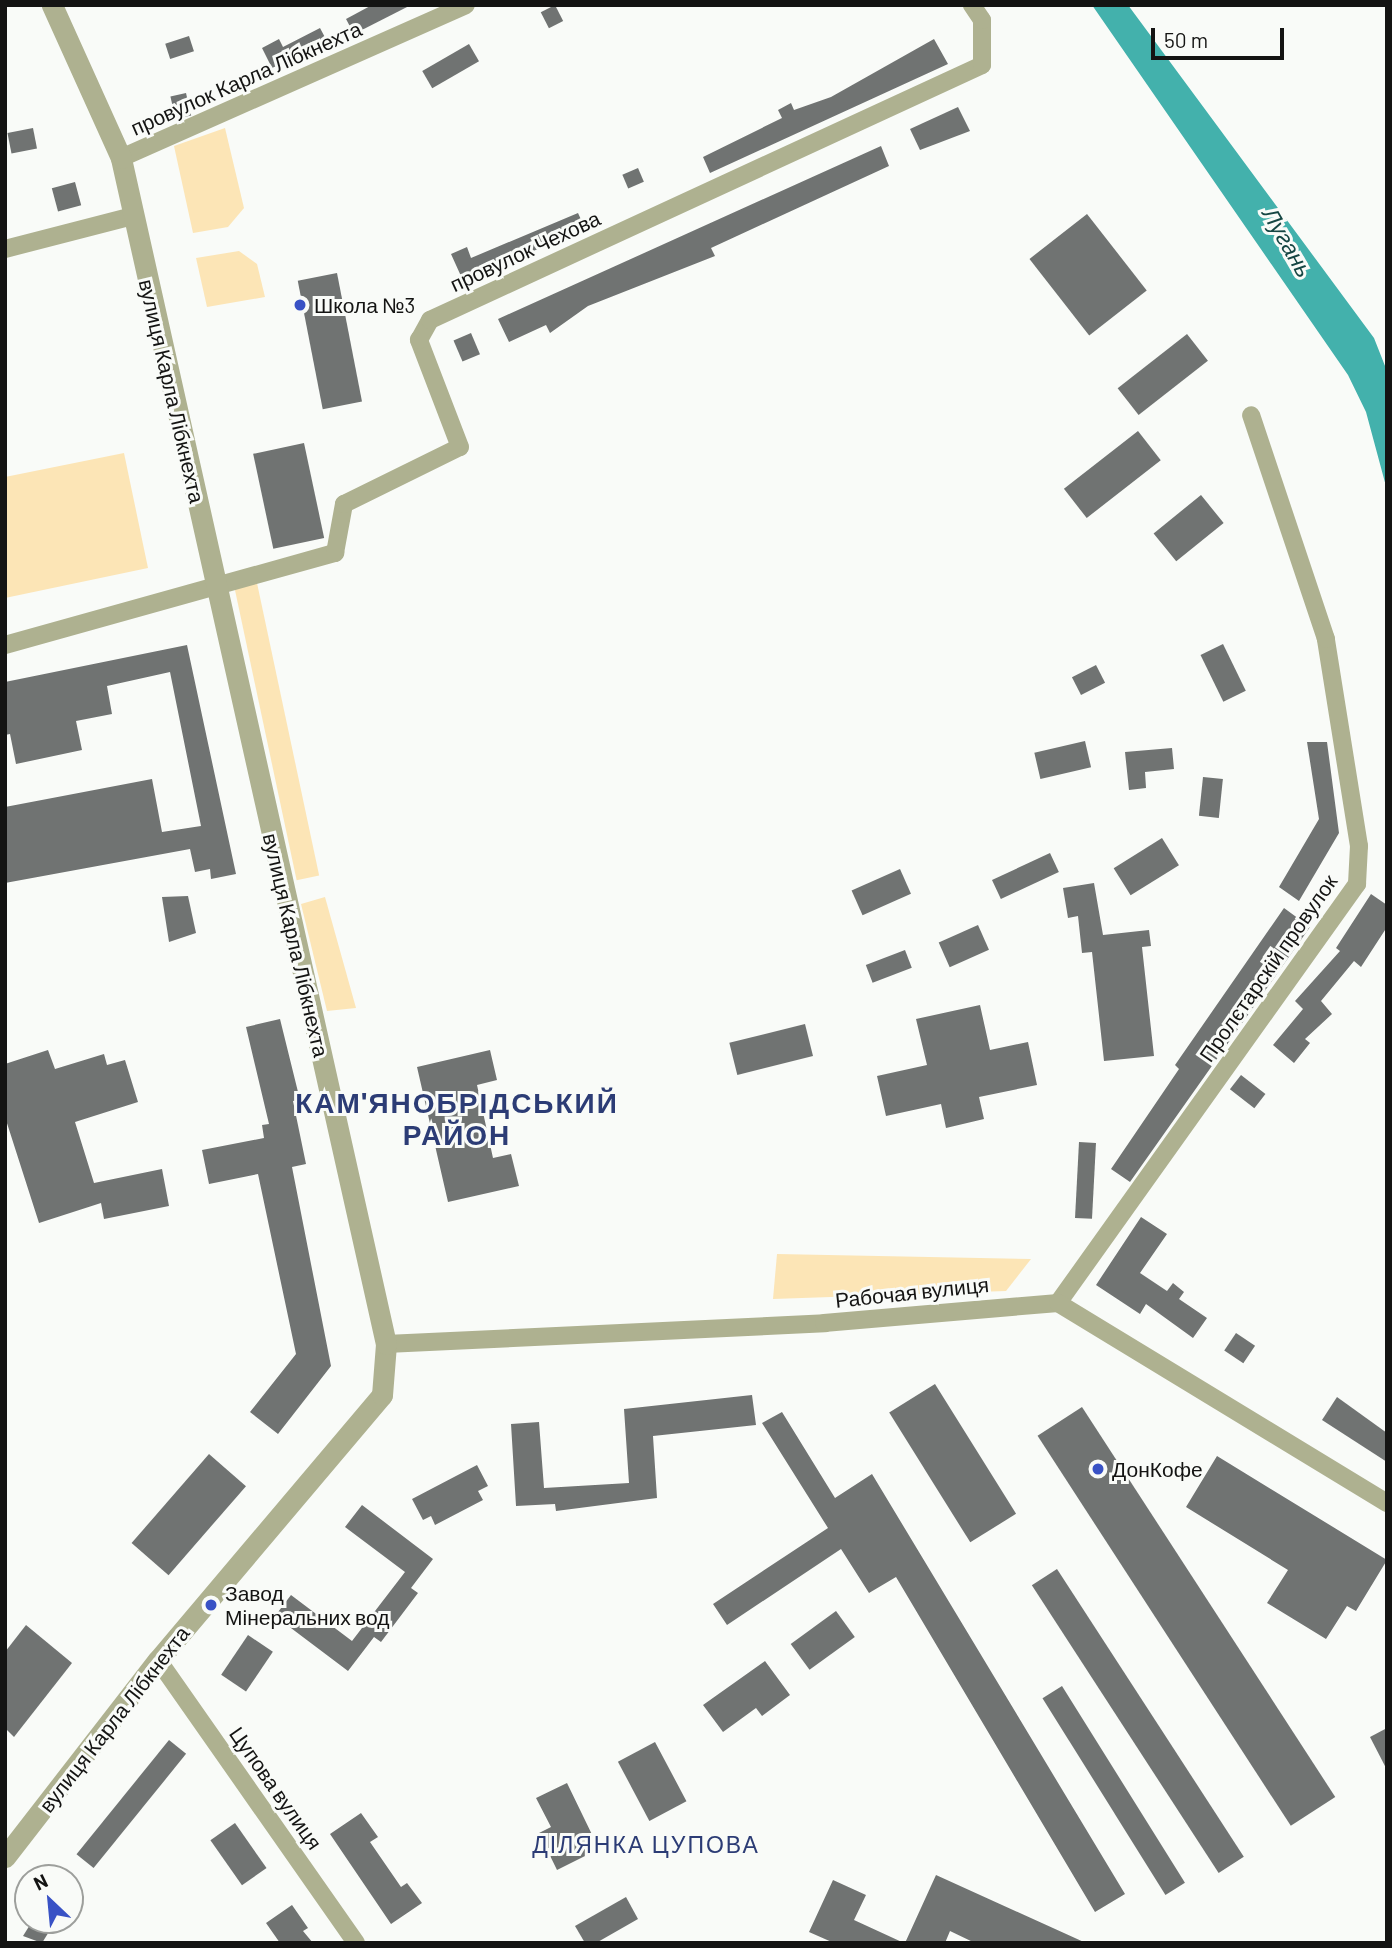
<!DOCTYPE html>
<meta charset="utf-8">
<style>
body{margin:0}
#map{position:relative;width:1392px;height:1948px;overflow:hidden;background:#f9fbf8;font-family:Barlow,sans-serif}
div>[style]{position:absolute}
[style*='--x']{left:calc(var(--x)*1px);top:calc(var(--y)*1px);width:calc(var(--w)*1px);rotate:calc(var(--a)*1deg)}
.green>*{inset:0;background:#fce5b6;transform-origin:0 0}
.water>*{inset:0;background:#43b1ac}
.building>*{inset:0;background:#707372;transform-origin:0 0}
.minor>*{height:18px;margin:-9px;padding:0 9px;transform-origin:9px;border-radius:9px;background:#aeb190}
.tertiary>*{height:21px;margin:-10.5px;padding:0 10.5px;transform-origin:10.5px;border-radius:10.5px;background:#aeb190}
.dots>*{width:19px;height:19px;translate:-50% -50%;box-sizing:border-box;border:4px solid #f9fbf8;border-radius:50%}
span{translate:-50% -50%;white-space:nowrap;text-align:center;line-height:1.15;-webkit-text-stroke:6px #f9fbf8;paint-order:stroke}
.street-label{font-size:21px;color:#141413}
.poi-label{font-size:21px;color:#141413}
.left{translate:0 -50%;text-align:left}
.water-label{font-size:23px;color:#154643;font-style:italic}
.neighbourhood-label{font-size:23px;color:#2c3c75;letter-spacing:2px}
.district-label{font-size:28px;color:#2c3c75;font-weight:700;letter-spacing:2px}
.frame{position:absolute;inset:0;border:7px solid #141413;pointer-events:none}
.north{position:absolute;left:14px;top:1864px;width:70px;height:70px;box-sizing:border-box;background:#f9fbf8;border:2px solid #9d9f9c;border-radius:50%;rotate:334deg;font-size:19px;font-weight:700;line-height:28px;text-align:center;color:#141413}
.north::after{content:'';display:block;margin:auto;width:24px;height:32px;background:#3952c5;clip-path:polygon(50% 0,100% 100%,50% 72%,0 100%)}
.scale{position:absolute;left:1151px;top:28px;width:133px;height:32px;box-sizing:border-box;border:4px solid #141413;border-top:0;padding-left:9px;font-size:21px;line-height:24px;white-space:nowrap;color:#141413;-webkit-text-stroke:5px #f9fbf8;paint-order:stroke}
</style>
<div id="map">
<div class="green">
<div style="clip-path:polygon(225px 128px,244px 208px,228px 227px,193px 233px,174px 146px)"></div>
<div style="clip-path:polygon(239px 251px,257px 264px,265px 297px,207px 307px,196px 258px)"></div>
<div style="clip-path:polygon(124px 453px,148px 568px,5px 598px,5px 477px)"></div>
<div style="left:257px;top:583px;width:299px;height:23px;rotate:78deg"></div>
<div style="clip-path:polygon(325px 897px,356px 1008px,327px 1011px,301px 904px)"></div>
<div style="clip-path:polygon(777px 1254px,1031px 1259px,1006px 1291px,773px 1299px)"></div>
</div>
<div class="water">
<div style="clip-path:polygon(1092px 5px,1128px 5px,1374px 338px,1387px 371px,1387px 490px,1366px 412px,1348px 375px)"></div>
</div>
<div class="building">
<div style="clip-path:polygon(372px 5px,411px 5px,354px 34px,346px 19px)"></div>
<div style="left:555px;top:5px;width:18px;height:16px;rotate:63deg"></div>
<div style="clip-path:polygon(320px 28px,328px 43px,272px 68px,262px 48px,279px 39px,283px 47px)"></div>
<div style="left:189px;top:36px;width:16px;height:25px;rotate:72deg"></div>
<div style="clip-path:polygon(934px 39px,948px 64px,710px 173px,703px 157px,782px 118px,778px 110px,791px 103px,794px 110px,831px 97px)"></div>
<div style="left:469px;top:44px;width:20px;height:54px;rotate:60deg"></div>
<div style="left:186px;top:93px;width:23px;height:16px;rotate:77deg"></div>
<div style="clip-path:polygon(958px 107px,970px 131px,920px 150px,910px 129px)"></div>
<div style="left:33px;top:128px;width:21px;height:26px;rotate:79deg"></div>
<div style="clip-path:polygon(881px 146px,889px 166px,711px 248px,715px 256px,588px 306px,550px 333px,546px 325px,509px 342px,498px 319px)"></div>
<div style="left:638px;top:168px;width:15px;height:17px;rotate:67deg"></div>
<div style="left:75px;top:182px;width:24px;height:24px;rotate:75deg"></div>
<div style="clip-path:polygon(578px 213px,584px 226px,465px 285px,451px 254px,467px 247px,471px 258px)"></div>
<div style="left:1087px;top:214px;width:97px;height:73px;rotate:52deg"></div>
<div style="left:337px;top:273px;width:131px;height:40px;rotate:79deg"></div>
<div style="left:471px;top:333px;width:23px;height:19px;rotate:67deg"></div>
<div style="left:1187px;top:334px;width:34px;height:88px;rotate:52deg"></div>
<div style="left:1138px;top:431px;width:37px;height:94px;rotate:52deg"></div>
<div style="left:304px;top:443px;width:97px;height:52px;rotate:78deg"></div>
<div style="left:1201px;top:495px;width:36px;height:61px;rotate:51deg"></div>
<div style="left:1223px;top:644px;width:52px;height:25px;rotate:64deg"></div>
<div style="clip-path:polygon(187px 645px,236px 874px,211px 879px,210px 869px,195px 872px,190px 849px,5px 883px,5px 807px,152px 779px,162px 832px,201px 826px,170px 672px,107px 686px,112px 714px,76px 721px,82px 750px,16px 764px,10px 734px,5px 735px,5px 682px)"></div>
<div style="left:1096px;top:665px;width:20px;height:27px;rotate:63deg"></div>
<div style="left:1085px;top:741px;width:27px;height:52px;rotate:77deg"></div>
<div style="clip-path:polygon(1307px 742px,1327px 742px,1339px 833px,1299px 901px,1279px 887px,1319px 819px)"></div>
<div style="clip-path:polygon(1172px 748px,1174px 769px,1145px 772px,1146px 788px,1129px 790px,1125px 752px)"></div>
<div style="left:1203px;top:777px;width:20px;height:39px;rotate:6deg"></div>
<div style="left:1162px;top:838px;width:32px;height:57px;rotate:58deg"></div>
<div style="left:1050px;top:853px;width:21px;height:64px;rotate:65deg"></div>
<div style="left:900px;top:869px;width:27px;height:53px;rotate:66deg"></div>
<div style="clip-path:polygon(1094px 883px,1103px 935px,1149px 930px,1151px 946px,1142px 947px,1154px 1056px,1104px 1061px,1092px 952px,1082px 953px,1078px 916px,1068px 918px,1063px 888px)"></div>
<div style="clip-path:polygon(1371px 894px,1387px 905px,1387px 927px,1361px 967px,1354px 961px,1321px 1001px,1332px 1014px,1305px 1039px,1310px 1043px,1294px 1063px,1273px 1045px,1303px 1009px,1295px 1001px,1340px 951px,1336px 948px)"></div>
<div style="clip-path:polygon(188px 896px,196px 933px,169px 942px,162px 897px)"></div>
<div style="clip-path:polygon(1284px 908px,1310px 927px,1130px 1182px,1111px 1169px,1179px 1069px,1175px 1065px)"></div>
<div style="left:978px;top:925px;width:27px;height:43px;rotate:66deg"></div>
<div style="left:905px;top:950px;width:19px;height:42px;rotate:69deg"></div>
<div style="clip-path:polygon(980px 1005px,990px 1050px,1028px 1042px,1037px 1085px,979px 1097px,984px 1119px,946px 1128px,941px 1104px,886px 1116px,877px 1076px,927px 1065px,916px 1019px)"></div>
<div style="clip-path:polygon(280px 1019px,300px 1100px,293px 1101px,306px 1164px,292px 1167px,331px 1366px,278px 1434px,250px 1412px,296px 1354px,258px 1174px,209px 1184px,202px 1150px,264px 1138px,262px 1125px,269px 1124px,246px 1027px)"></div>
<div style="left:805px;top:1024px;width:33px;height:78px;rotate:76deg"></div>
<div style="clip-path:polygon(48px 1050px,55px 1069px,104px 1054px,107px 1065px,125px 1060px,138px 1102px,75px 1122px,94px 1183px,162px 1169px,169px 1206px,104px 1219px,101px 1203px,39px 1223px,5px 1117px,5px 1064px)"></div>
<div style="clip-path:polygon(490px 1050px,497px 1080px,477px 1085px,493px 1158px,511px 1154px,519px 1186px,448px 1202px,417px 1067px)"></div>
<div style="left:1241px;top:1075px;width:31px;height:18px;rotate:38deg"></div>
<div style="left:1079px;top:1142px;width:17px;height:76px;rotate:3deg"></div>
<div style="clip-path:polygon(1141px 1217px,1167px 1234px,1140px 1273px,1167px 1291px,1173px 1283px,1184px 1292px,1179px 1299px,1207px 1318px,1193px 1338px,1146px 1304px,1140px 1314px,1096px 1285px)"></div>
<div style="left:1236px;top:1333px;width:23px;height:21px;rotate:34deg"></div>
<div style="left:935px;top:1384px;width:153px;height:54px;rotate:58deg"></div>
<div style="clip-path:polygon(752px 1395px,756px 1425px,653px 1436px,657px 1498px,556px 1511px,555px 1504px,516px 1506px,511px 1424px,539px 1422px,544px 1488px,629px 1483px,624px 1409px)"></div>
<div style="clip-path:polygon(1337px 1397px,1387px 1433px,1387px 1462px,1322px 1420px)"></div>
<div style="left:1082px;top:1407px;width:465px;height:53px;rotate:57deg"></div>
<div style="clip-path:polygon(782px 1412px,835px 1498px,872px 1474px,1125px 1894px,1095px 1912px,896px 1577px,869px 1593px,841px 1549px,727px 1625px,713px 1604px,828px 1528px,762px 1423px)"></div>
<div style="left:209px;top:1454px;width:49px;height:118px;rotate:41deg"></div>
<div style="clip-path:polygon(1217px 1456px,1387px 1560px,1356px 1611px,1347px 1606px,1326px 1639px,1267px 1603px,1288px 1570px,1186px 1507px)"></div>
<div style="clip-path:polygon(477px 1465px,488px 1486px,478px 1491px,483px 1500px,435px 1525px,431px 1516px,423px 1520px,412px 1499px)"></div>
<div style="clip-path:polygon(362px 1505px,433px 1559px,411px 1588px,418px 1593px,381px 1642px,374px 1637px,348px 1671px,275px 1616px,291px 1595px,352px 1641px,405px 1572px,345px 1527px)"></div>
<div style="left:1057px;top:1569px;width:343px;height:30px;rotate:57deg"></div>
<div style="left:836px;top:1611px;width:32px;height:56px;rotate:54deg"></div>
<div style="clip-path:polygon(26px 1625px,72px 1663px,14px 1737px,5px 1728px,5px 1652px)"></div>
<div style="left:248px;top:1635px;width:30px;height:48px;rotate:34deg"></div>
<div style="clip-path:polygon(765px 1661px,790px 1695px,762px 1716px,756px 1708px,723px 1732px,703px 1705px)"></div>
<div style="left:1062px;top:1686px;width:232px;height:23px;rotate:58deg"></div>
<div style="clip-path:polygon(1387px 1728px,1387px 1770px,1370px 1737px)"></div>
<div style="left:169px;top:1740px;width:22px;height:147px;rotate:39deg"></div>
<div style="left:655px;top:1742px;width:67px;height:42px;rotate:62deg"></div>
<div style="clip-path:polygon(567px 1783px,599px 1849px,557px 1870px,539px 1833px,551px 1827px,536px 1798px)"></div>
<div style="clip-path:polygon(361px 1813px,378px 1837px,370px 1842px,401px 1887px,407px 1883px,422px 1903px,391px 1924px,330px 1834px)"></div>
<div style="left:235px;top:1823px;width:55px;height:30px;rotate:55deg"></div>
<div style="clip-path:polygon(936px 1875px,1086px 1943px,975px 1943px,950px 1931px,945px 1943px,905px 1943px)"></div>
<div style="clip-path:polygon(833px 1880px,866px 1895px,854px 1920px,904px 1943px,834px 1943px,809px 1932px)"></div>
<div style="clip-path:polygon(626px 1897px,638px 1919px,596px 1943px,585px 1943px,575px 1926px)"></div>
<div style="clip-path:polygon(292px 1905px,308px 1928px,303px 1931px,313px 1943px,280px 1943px,266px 1923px)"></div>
<div style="clip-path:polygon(33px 1920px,50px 1930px,42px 1943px,23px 1936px)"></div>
</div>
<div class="minor">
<div style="--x:121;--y:158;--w:377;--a:-23.9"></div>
<div style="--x:5;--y:249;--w:132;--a:-14.5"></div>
<div style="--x:5;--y:645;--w:343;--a:-15.6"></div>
<div style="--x:335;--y:553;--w:50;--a:-79.6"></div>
<div style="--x:344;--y:504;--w:129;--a:-26.2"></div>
<div style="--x:460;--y:447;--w:115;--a:-111"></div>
<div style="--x:419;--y:340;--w:23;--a:-61"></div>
<div style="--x:430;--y:320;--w:608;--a:-24.79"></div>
<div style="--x:982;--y:65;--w:45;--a:-90"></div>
<div style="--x:982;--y:20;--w:18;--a:-124"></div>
<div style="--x:1058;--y:1303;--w:515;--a:-54.49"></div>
<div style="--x:1357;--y:884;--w:38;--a:-87"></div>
<div style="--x:1359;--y:846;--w:210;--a:-99.1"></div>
<div style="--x:1326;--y:639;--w:236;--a:-108.5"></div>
<div style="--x:386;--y:1344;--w:439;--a:-2.7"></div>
<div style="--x:824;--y:1323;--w:235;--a:-4.9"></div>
<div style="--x:1058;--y:1303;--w:385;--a:31.3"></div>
<div style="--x:158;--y:1660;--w:345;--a:55"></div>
</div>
<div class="tertiary">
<div style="--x:5;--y:1857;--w:249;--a:-52.2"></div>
<div style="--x:158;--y:1660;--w:347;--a:-49.8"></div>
<div style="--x:382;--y:1395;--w:51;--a:-85.5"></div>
<div style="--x:386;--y:1344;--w:1215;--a:-102.6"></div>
<div style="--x:121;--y:158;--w:168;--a:-114.3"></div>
</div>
<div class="dots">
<div style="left:300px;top:305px;background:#3952c5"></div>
<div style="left:1098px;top:1469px;background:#3952c5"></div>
<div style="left:211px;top:1605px;background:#3952c5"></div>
</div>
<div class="street-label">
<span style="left:246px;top:78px;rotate:-24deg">провулок Карла Лібкнехта</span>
<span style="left:525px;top:251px;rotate:-25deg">провулок Чехова</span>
<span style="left:172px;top:391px;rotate:77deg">вулиця Карла Лібкнехта</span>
<span style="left:296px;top:945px;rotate:77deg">вулиця Карла Лібкнехта</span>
<span style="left:1268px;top:968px;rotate:-55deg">Пролєтарскій провулок</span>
<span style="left:912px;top:1292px;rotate:-6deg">Рабочая вулиця</span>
<span style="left:114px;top:1719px;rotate:-52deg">вулиця Карла Лібкнехта</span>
<span style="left:276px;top:1788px;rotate:55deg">Цупова вулиця</span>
</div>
<div class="poi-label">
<span class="left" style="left:314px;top:305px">Школа №3</span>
<span class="left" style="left:1112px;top:1469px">ДонКофе</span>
<span class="left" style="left:225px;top:1605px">Завод<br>Мінеральних вод</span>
</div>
<div class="water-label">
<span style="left:1288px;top:242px;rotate:60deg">Лугань</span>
</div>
<div class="neighbourhood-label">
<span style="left:646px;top:1844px">ДІЛЯНКА ЦУПОВА</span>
</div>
<div class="district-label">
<span style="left:457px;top:1118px">КАМ'ЯНОБРІДСЬКИЙ<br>РАЙОН</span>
</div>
<div class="frame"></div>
<div class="north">N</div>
<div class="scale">50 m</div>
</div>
